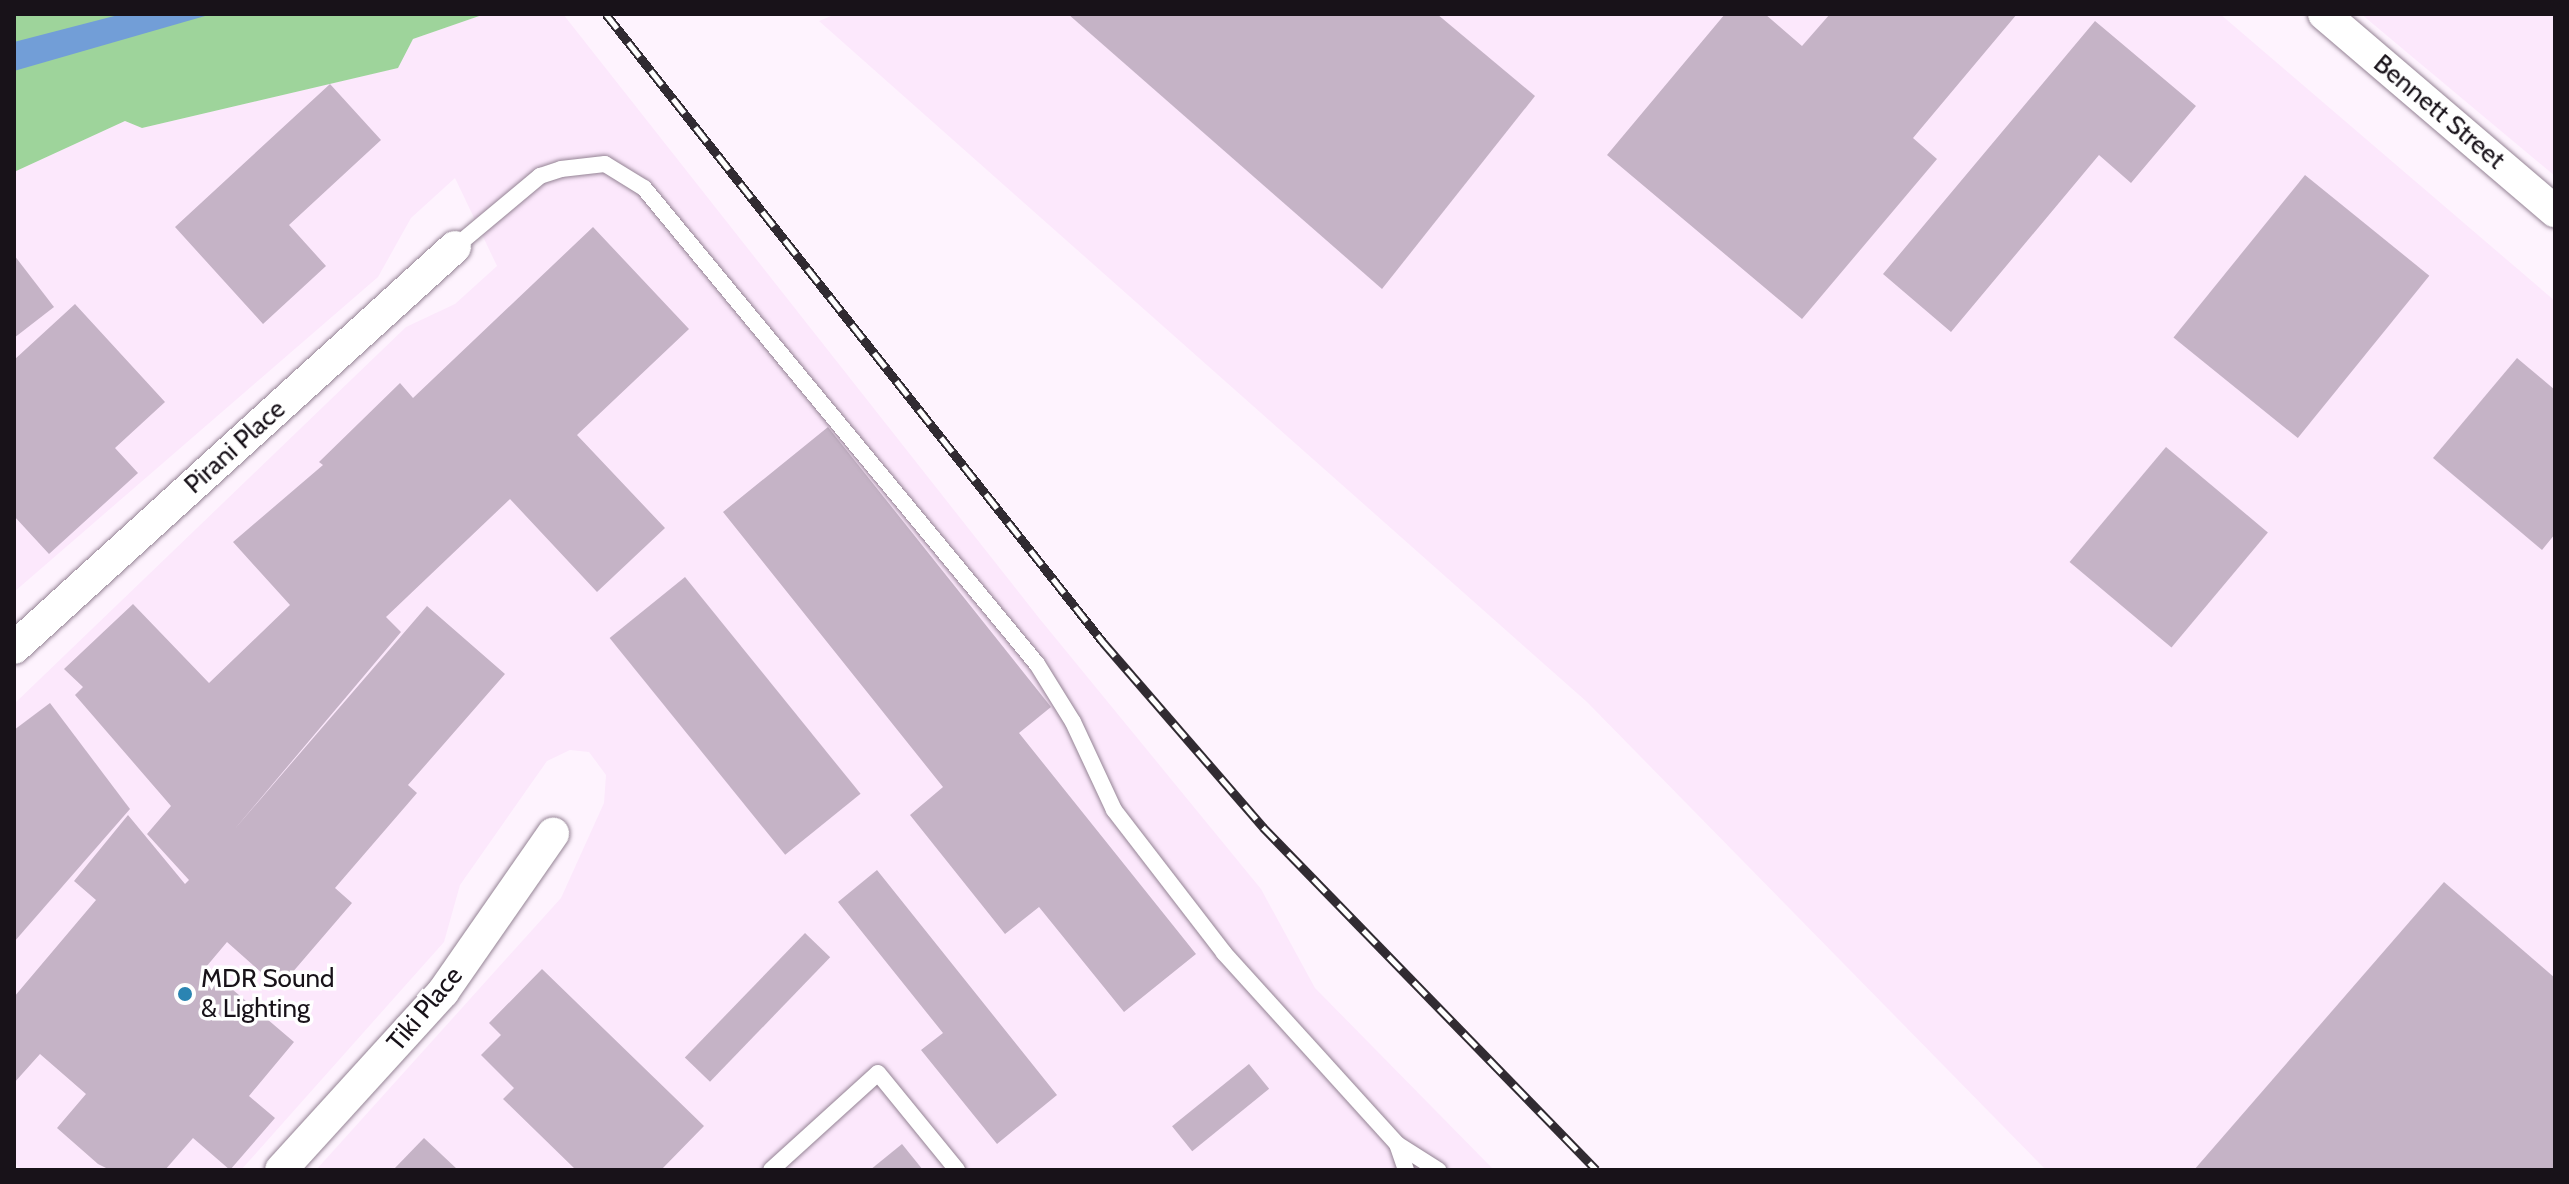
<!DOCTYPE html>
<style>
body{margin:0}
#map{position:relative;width:2569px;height:1184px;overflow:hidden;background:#fef3fe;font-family:Cabin,sans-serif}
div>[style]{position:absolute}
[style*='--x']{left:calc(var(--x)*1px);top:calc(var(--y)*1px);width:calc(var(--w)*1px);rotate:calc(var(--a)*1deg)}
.built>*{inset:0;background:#fce8fc}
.green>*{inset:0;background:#9ed49b}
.water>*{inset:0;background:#729ed7}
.building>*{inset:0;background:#c5b3c6;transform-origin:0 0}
.roads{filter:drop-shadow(0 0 2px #948394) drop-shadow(0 0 2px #948394)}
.service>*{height:16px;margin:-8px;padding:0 8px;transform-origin:8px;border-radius:8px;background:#fff}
.minor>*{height:32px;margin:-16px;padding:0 16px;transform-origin:16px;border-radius:16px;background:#fff}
.rail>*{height:9px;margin-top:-4.5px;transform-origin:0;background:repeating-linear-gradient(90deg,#fff 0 18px,#312b32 0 36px);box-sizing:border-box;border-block:2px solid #312b32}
.dots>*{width:22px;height:22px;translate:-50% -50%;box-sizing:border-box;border:4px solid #fff;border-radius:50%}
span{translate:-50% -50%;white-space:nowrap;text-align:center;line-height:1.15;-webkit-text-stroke:7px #fff;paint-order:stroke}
.street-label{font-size:26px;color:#181219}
.poi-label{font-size:26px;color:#181219}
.left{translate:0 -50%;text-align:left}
.frame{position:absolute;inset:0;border:16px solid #181219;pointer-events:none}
</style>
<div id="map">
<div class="built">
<div style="clip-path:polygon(485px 14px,563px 14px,1039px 618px,1261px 889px,1315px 988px,1494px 1170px,316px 1170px,561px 898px,604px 803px,606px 775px,589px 752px,570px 750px,547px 761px,460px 885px,444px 942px,241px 1170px,21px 1170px,14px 1161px,14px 704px,406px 327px,455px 304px,497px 266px,455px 178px,411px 218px,378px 277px,14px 592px,14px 172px,125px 121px,142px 128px,397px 68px,413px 39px)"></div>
<div style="clip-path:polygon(836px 14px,2220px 14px,2555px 301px,2555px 1170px,2046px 1170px,1587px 702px,819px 21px)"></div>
<div style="clip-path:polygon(2361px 14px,2555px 14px,2555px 176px)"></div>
</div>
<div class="green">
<div style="clip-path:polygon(14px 14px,485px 14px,413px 39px,398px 68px,142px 128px,125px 121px,14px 172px)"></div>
</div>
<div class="water">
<div style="clip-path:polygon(122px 14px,212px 14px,14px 71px,14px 42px)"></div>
</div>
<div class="building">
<div style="clip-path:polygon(1068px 14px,1437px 14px,1535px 96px,1382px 289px)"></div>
<div style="clip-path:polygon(1725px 14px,1765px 14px,1802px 46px,1830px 14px,2017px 14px,1913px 138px,1937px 159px,1802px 319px,1607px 155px)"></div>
<div style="clip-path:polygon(2095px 21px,2196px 106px,2131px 183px,2099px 155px,1951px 332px,1883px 274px)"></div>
<div style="clip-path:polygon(330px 84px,381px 140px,289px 225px,326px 266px,263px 324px,175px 227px)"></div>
<div style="left:2305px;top:175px;width:160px;height:209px;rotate:39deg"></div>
<div style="clip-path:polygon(593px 227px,689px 329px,577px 435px,665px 528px,597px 592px,510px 499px,386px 617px,401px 632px,233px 831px,427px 606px,505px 674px,408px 785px,417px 793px,335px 888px,352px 903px,279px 988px,227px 942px,206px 967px,294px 1042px,249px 1096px,275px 1118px,230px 1170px,193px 1138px,165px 1170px,110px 1170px,98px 1164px,57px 1128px,86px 1094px,40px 1054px,14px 1083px,14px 997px,96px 900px,74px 881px,128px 815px,185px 884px,189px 880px,147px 834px,171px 806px,75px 695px,83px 687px,64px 669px,133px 604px,209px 683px,290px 605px,233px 542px,323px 465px,319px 462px,400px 383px,413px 398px)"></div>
<div style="clip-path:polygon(14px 255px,54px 307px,14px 338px)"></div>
<div style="clip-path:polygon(75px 304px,165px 402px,115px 448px,138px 473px,49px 554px,14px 516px,14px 360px)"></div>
<div style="clip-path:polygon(2517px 358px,2555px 390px,2555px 534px,2542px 550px,2433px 458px)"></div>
<div style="clip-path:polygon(828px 427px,1051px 707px,1019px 733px,1196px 954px,1124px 1012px,1039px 907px,1005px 934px,910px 815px,943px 787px,723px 512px)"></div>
<div style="left:2166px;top:447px;width:133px;height:150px;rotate:40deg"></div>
<div style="left:685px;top:577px;width:279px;height:97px;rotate:51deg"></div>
<div style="clip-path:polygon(50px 703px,130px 809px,14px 942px,14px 730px)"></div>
<div style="clip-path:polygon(877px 870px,1057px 1095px,997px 1144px,921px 1050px,943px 1033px,838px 902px)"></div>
<div style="clip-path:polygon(2444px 882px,2555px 978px,2555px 1170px,2194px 1170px)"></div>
<div style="left:805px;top:933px;width:35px;height:173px;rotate:44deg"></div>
<div style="clip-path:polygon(542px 969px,704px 1126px,661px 1170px,576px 1170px,503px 1099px,514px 1088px,481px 1055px,501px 1035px,489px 1023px)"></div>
<div style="left:1249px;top:1064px;width:32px;height:99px;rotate:51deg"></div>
<div style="clip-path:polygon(424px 1138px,458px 1170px,393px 1170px)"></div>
<div style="clip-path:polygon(902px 1144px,923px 1170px,870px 1170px)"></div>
</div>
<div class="roads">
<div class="service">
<div style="--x:455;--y:247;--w:111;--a:-39.9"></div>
<div style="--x:540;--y:176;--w:22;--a:-18"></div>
<div style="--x:561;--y:169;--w:44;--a:-6.5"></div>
<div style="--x:605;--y:164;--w:46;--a:31.6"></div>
<div style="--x:644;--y:188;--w:617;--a:50.46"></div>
<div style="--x:1037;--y:664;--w:68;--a:58.2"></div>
<div style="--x:1073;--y:722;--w:97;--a:65"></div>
<div style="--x:1114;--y:810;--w:180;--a:52.4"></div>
<div style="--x:1224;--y:953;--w:258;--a:47.8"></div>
<div style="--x:1397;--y:1144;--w:49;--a:32.4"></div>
<div style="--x:1397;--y:1144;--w:28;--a:71"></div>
<div style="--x:771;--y:1170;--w:144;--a:-42.2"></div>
<div style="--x:878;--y:1073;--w:125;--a:50.8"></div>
</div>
<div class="minor">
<div style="--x:2324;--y:14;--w:304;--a:40.5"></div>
<div style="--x:14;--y:648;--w:596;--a:-42.28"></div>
<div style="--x:281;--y:1170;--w:241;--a:-47.7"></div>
<div style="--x:443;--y:992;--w:193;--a:-55.2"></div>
</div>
</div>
<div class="rail">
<div style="--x:606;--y:14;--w:801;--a:51.64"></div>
<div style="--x:1103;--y:642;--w:245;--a:49.1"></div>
<div style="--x:1263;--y:827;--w:478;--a:45.8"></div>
</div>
<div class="dots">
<div style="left:185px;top:994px;background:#2b84b2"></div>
</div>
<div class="street-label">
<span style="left:2439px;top:112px;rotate:40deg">Bennett Street</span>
<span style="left:235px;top:447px;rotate:-42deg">Pirani Place</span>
<span style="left:425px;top:1009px;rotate:-50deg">Tiki Place</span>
</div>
<div class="poi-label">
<span class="left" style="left:201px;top:994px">MDR Sound<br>&amp; Lighting</span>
</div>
<div class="frame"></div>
</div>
